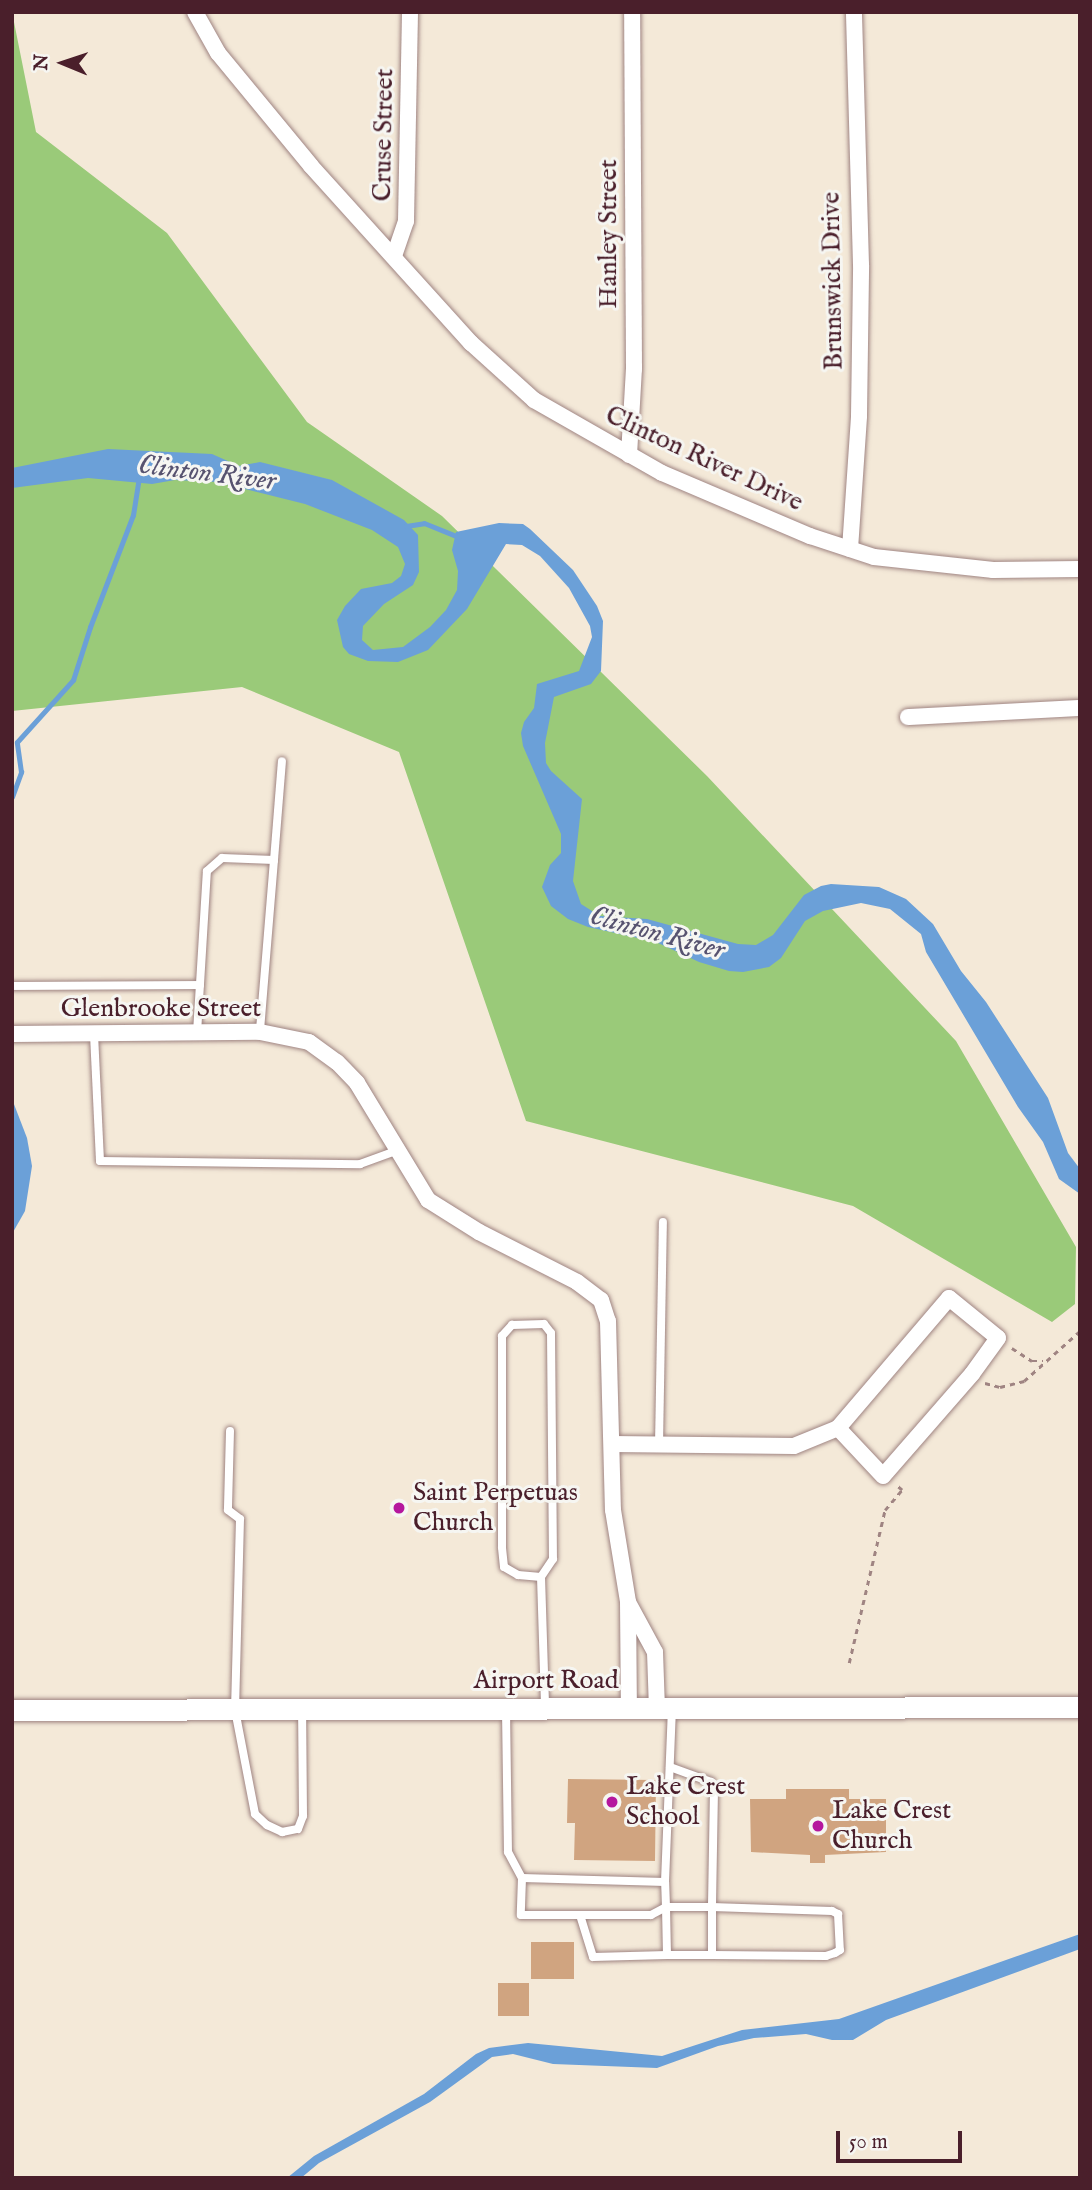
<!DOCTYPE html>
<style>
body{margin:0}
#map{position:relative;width:1092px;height:2190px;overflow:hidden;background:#f4e9d8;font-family:"IM FELL English",serif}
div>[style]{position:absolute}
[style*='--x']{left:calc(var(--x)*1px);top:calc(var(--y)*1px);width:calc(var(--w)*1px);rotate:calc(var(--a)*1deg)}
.green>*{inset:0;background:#9aca79}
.water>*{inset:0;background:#6ba0d8}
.stream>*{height:5px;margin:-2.5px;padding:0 2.5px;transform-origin:2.5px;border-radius:2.5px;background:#6ba0d8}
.building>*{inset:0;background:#d0a480;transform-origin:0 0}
.path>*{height:2.5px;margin-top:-1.25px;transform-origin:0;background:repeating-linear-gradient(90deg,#9f8482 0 5px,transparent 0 10px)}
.roads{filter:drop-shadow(0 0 2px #9f8482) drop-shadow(0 0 2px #9f8482)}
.service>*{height:8px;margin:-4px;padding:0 4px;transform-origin:4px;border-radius:4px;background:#fff}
.minor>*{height:16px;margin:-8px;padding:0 8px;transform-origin:8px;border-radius:8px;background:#fff}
.tertiary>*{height:21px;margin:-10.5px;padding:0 10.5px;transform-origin:10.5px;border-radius:10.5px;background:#fff}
.dots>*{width:19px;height:19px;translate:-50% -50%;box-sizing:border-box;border:4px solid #f6f6f2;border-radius:50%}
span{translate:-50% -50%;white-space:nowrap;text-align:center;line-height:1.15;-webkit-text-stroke:6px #f6f6f2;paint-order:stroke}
.street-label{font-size:26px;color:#4a1f2b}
.poi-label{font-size:26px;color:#4a1f2b}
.left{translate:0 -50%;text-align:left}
.water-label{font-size:28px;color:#575370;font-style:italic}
.frame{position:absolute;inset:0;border:14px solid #4a1f2b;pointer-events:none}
.north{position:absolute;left:28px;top:28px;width:70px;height:70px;-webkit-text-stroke:5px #f6f6f2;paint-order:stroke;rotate:272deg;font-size:19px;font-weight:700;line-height:28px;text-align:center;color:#4a1f2b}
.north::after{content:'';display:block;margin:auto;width:24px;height:32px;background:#4a1f2b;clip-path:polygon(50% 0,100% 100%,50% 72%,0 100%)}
.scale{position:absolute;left:836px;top:2131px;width:126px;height:32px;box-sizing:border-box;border:4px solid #4a1f2b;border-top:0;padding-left:9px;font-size:21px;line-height:24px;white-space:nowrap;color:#4a1f2b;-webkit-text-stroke:5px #f6f6f2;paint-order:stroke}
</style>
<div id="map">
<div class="green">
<div style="clip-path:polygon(12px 12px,36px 132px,167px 233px,307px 422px,442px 516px,707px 776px,956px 1041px,1076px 1247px,1075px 1304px,1052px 1322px,853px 1206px,526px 1121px,399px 752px,242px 687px,12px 711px)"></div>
</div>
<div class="water">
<div style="clip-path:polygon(108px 449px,212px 454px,239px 466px,260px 462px,332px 480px,404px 520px,418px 535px,419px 572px,413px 585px,384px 604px,363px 626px,362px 640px,373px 650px,403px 647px,430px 627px,446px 610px,457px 590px,458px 571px,452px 550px,456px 532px,499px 523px,523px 524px,530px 529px,573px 570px,597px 606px,603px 621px,601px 671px,591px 684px,554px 697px,545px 743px,546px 763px,551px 771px,582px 799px,573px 881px,581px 904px,600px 916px,647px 919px,738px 944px,756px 945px,773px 935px,804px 895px,821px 886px,831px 884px,879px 887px,906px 899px,933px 924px,961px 971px,986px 1002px,1048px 1098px,1068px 1153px,1080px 1169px,1080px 1194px,1059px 1179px,1043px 1142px,1018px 1107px,926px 952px,921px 934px,890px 909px,861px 903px,823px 911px,805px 921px,781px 958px,769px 967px,743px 972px,729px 971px,699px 962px,656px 942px,588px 927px,568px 919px,551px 906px,542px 887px,550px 865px,561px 853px,561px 834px,523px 746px,521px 733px,524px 722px,534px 708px,537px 684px,579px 671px,592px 637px,590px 626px,569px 588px,540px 556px,522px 545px,506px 544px,467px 609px,428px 650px,398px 662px,368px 661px,349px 654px,343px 647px,337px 620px,345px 606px,361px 589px,392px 583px,401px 576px,405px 564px,398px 547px,372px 530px,305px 504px,217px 482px,175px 480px,152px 484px,88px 478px,12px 488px,12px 468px)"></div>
<div style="clip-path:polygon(12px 1099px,27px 1138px,32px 1166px,25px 1211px,12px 1234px)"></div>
<div style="clip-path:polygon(1080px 1934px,1080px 1949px,886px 2020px,853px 2040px,832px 2040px,806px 2034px,754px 2038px,718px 2046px,657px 2068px,553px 2064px,513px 2054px,492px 2057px,430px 2102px,319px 2163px,301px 2178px,287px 2178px,314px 2156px,424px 2094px,476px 2054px,489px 2048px,528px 2043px,662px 2056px,742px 2030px,839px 2019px)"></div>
</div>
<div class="stream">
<div style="--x:406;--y:526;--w:18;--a:-9"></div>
<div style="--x:424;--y:523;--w:37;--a:22"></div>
<div style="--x:12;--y:797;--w:27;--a:-70"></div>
<div style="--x:21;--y:772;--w:30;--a:-98"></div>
<div style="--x:17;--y:742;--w:84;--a:-47.9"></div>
<div style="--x:73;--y:680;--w:56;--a:-72.2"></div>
<div style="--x:90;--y:627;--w:120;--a:-69"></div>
<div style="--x:133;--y:515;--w:37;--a:-81"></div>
</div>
<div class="building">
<div style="clip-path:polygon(568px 1779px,656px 1780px,655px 1861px,574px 1860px,575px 1823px,567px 1823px)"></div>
<div style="clip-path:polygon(786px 1789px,849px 1789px,849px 1799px,886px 1799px,886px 1852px,825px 1855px,825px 1863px,810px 1863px,810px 1855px,751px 1852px,750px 1799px,786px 1799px)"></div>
<div style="left:531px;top:1942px;width:43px;height:37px"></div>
<div style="left:498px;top:1983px;width:31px;height:33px"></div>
</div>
<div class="path">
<div style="--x:1012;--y:1348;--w:24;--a:33"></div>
<div style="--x:1032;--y:1361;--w:11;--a:0"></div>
<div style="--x:985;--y:1383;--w:16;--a:15"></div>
<div style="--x:1000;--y:1387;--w:25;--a:-14"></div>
<div style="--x:1024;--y:1381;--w:75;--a:-41.8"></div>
<div style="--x:849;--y:1663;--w:157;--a:-76.8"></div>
<div style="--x:885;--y:1510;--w:26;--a:-50"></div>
<div style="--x:902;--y:1490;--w:6;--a:-141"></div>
</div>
<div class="roads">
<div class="service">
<div style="--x:274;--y:860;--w:99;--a:-85.4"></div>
<div style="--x:12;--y:986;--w:188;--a:-0.3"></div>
<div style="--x:197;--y:1033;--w:162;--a:-86.5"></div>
<div style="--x:207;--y:871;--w:20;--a:-41"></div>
<div style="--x:222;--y:858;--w:52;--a:2.2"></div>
<div style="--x:274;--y:860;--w:173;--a:94.7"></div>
<div style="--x:94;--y:1034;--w:127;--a:87.3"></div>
<div style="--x:100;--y:1161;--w:260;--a:0.7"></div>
<div style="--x:360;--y:1164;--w:38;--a:-20"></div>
<div style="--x:230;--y:1431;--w:79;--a:91.5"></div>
<div style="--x:228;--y:1510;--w:15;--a:37"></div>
<div style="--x:240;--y:1519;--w:191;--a:91.5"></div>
<div style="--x:235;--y:1710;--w:106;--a:79.1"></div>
<div style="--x:255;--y:1814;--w:16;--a:43"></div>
<div style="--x:267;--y:1825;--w:17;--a:25"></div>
<div style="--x:282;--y:1832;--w:16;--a:-11"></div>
<div style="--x:298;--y:1829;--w:14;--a:-69"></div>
<div style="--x:303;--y:1816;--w:106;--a:-90.5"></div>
<div style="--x:659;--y:1445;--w:223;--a:-89"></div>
<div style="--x:541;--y:1577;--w:23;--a:-175"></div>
<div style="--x:518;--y:1575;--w:16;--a:-150"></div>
<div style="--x:504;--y:1567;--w:20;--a:-96"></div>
<div style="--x:502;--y:1547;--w:211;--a:-90"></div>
<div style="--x:502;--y:1336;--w:15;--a:-48"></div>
<div style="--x:512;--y:1325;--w:32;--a:-2"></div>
<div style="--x:544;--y:1324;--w:11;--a:52"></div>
<div style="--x:551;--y:1333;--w:226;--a:89.5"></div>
<div style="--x:553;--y:1559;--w:22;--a:124"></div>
<div style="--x:541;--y:1577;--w:129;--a:88.2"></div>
<div style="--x:506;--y:1710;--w:142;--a:89.2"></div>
<div style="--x:508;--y:1852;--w:30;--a:62"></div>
<div style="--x:522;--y:1878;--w:143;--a:1.6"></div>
<div style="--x:665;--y:1882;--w:173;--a:-87.7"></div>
<div style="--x:670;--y:1767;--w:44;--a:20.1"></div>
<div style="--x:711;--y:1782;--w:9;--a:69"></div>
<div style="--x:714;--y:1790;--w:117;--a:91"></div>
<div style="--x:712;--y:1907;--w:120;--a:1.9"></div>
<div style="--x:832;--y:1911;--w:7;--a:27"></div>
<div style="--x:838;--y:1914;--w:36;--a:87"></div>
<div style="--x:840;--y:1950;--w:6;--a:149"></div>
<div style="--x:835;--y:1953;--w:9;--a:162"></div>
<div style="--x:826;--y:1956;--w:114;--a:-179.5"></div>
<div style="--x:522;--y:1878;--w:37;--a:92"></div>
<div style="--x:521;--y:1915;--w:59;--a:0"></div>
<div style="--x:580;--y:1915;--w:44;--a:72.8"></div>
<div style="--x:593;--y:1957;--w:74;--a:-1.5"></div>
<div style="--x:580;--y:1915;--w:71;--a:0"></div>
<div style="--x:651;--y:1915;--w:17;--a:-28"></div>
<div style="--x:666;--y:1907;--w:46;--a:0"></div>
<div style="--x:712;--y:1907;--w:48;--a:90"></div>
<div style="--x:712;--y:1955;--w:45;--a:180"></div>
<div style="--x:667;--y:1955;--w:48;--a:-91.2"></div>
<div style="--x:666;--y:1907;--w:25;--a:-92"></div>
</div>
<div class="minor">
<div style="--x:195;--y:12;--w:47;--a:60.7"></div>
<div style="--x:218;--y:53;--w:146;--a:50.5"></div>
<div style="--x:311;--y:166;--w:239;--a:47.9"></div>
<div style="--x:471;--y:343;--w:85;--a:42.1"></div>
<div style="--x:534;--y:400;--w:147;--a:29.7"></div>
<div style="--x:662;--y:473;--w:161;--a:23.1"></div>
<div style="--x:810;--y:536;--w:67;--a:18.2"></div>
<div style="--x:874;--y:557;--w:120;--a:6.2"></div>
<div style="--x:993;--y:570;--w:87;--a:-0.7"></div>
<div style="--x:394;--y:256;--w:37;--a:-71"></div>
<div style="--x:406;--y:221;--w:209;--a:-88.9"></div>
<div style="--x:629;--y:455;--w:86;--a:-86.7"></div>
<div style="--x:634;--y:369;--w:357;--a:-90.3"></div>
<div style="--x:850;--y:549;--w:133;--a:-86.1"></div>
<div style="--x:859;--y:416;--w:151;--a:-89.2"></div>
<div style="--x:861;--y:265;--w:253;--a:-91.6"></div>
<div style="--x:908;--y:717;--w:172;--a:-3"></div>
<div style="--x:12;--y:1034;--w:248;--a:-0.5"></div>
<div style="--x:260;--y:1032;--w:50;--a:11.5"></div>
<div style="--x:309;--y:1042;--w:34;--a:36"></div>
<div style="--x:337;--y:1062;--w:29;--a:46"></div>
<div style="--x:357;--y:1083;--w:137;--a:58.7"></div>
<div style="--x:428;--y:1200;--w:60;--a:32.1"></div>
<div style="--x:479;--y:1232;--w:110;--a:27"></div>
<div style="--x:577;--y:1282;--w:30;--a:37"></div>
<div style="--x:601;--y:1300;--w:22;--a:72"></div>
<div style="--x:608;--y:1321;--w:189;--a:88.5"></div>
<div style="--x:613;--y:1510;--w:93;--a:80.7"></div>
<div style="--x:628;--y:1602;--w:107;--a:89.5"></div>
<div style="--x:612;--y:1444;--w:182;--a:0.6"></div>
<div style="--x:794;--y:1446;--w:48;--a:-22.2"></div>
<div style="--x:838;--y:1428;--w:171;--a:-49.5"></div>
<div style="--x:949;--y:1298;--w:63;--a:39.2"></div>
<div style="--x:998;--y:1338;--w:44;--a:125.8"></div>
<div style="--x:972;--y:1374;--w:135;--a:131.1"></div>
<div style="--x:883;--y:1476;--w:66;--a:-133.2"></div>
<div style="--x:629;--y:1604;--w:55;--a:61.6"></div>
<div style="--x:655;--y:1652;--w:57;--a:88"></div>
</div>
<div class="tertiary">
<div style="--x:12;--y:1710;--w:1068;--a:-0.16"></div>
</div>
</div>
<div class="dots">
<div style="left:399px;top:1508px;background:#b5179e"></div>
<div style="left:612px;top:1802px;background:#b5179e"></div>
<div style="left:818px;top:1826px;background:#b5179e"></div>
</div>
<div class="street-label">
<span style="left:384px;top:135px;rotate:-89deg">Cruse Street</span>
<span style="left:609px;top:234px;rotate:-90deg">Hanley Street</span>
<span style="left:833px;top:281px;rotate:-91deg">Brunswick Drive</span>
<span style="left:704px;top:459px;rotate:25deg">Clinton River Drive</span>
<span style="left:161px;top:1009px">Glenbrooke Street</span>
<span style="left:546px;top:1681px">Airport Road</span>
</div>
<div class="poi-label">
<span class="left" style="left:413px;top:1508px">Saint Perpetuas<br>Church</span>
<span class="left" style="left:626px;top:1802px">Lake Crest<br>School</span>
<span class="left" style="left:832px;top:1826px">Lake Crest<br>Church</span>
</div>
<div class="water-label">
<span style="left:207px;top:474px;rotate:7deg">Clinton River</span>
<span style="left:657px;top:934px;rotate:15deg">Clinton River</span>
</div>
<div class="frame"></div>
<div class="north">N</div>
<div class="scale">50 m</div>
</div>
